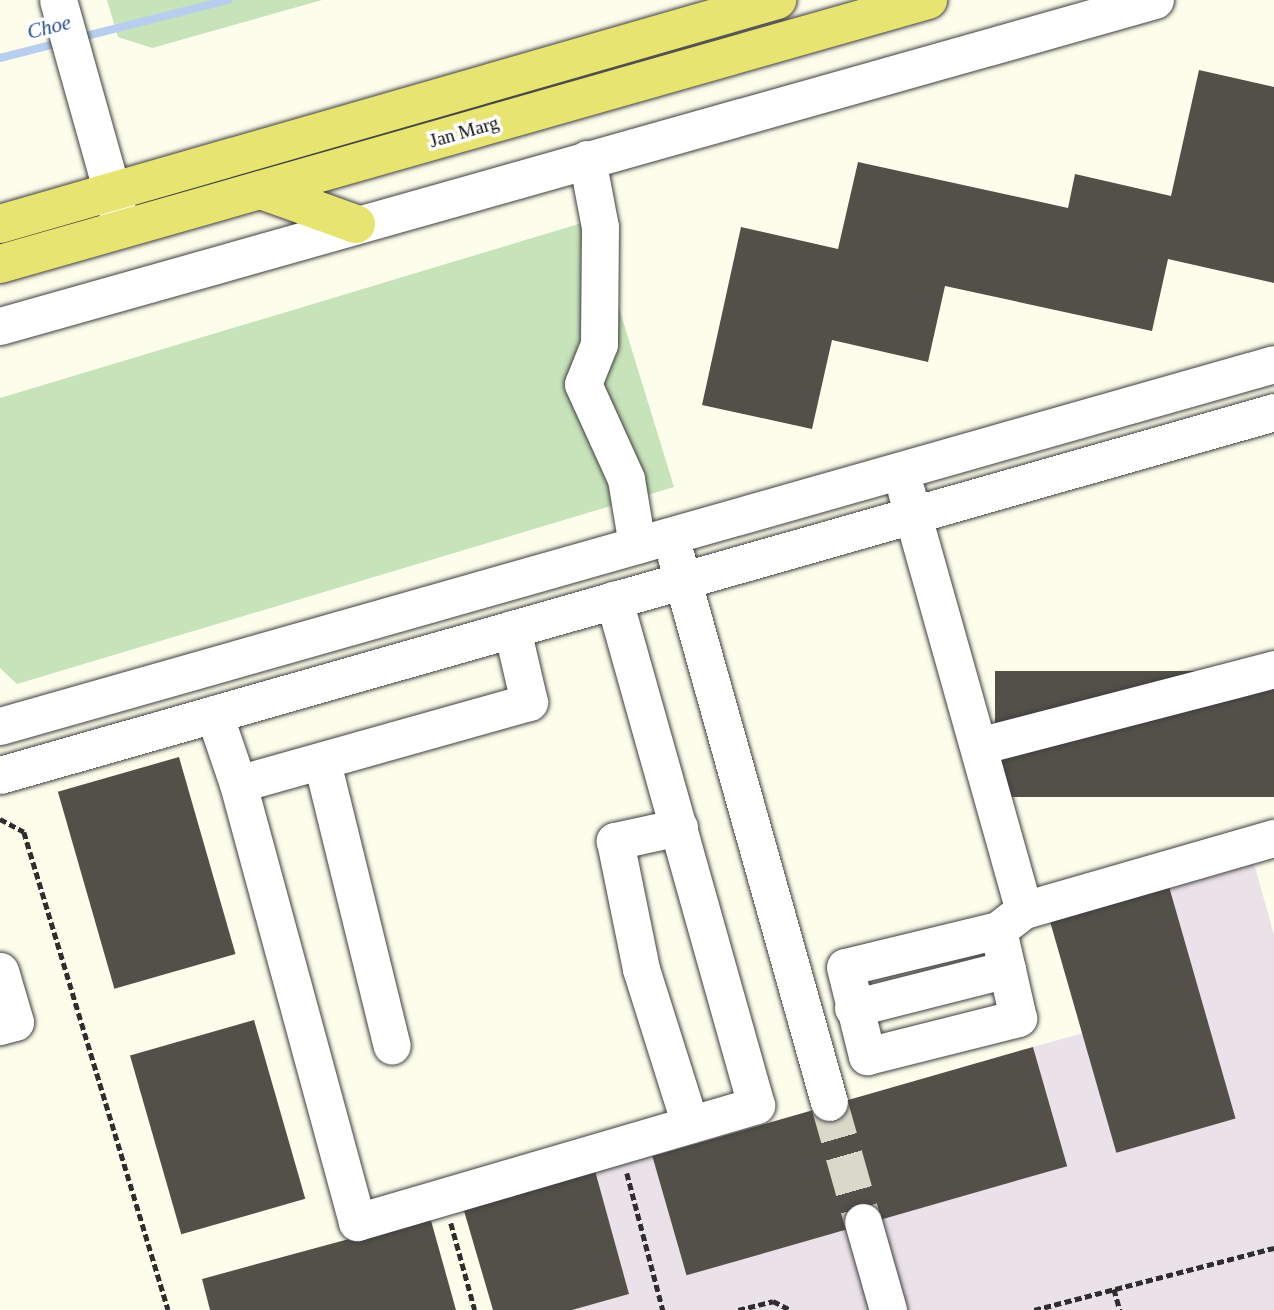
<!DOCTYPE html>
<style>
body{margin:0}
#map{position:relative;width:1274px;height:1310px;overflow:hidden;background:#fdfdec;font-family:"Times New Roman",serif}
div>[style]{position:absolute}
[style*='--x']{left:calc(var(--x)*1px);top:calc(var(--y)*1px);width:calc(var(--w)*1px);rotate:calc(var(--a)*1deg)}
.industrial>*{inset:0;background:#eae1e9}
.green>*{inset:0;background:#c7e3ba}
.stream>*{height:8px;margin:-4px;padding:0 4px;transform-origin:4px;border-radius:4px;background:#b7ceee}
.building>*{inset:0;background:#534f49;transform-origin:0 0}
.minor-tunnel>*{height:37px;margin-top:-18.5px;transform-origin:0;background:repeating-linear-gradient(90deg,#d9d9ca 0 37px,transparent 0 55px)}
.path>*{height:4.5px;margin-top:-2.25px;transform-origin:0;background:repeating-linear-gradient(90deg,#2e2e2e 0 7px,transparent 0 10.5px)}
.roads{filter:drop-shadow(0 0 2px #3f3f3f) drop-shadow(0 0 2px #3f3f3f)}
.minor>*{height:37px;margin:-18.5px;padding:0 18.5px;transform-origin:18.5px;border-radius:18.5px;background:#fff}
.major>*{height:38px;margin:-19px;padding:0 19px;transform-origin:19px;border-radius:19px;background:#e8e471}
span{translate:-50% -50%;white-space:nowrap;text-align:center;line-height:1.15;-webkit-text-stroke:7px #fff;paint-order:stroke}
.street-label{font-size:19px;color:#0c0c0c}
.water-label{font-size:21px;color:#244a8e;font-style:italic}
</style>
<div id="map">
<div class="industrial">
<div style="clip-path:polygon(1253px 860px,1274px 935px,1274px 1310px,572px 1310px,629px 1294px,594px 1167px,651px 1151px,685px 1271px,1066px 1165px,1033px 1047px,1083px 1033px,1116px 1151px,1233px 1119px,1168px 883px)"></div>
</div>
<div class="green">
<div style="clip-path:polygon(107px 0,322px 0,152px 48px,118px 37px)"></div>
<div style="clip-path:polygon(592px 220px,674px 487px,17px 684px,0 668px,0 398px)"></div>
</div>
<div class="stream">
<div style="--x:78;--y:38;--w:155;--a:-14.2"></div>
<div style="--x:0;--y:58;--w:61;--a:-14.3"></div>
</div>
<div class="building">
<div style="clip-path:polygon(1199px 70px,1274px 87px,1274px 283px,1168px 259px,1152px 331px,945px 286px,928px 362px,832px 340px,812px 429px,702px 405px,741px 227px,838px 249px,858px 162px,1068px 208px,1075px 174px,1171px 196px)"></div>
<div style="left:1274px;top:671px;width:126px;height:279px;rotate:90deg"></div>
<div style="left:179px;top:757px;width:205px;height:126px;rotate:74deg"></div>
<div style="left:1168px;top:883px;width:245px;height:124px;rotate:74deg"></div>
<div style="left:254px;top:1020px;width:186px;height:129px;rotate:74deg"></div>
<div style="left:1033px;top:1047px;width:124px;height:396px;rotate:74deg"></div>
<div style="clip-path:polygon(594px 1167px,629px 1294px,572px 1310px,493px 1310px,462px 1204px)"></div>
<div style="clip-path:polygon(430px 1217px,456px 1310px,210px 1310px,202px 1279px)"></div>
</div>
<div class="minor-tunnel">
<div style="--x:829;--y:1102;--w:125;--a:74.2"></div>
</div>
<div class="path">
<div style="--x:0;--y:819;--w:27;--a:28"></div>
<div style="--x:24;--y:832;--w:499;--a:73.2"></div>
<div style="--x:627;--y:1173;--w:142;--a:75.3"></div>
<div style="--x:451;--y:1223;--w:90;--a:74.6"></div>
<div style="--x:1114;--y:1289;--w:22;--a:74"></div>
<div style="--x:738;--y:1310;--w:36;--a:-14"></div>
<div style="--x:773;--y:1301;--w:20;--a:27"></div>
<div style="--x:1034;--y:1310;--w:248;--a:-14.5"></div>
</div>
<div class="roads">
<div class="minor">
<div style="--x:58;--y:0;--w:230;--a:74.3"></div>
<div style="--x:587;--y:159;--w:69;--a:79.2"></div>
<div style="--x:600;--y:227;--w:117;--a:90.5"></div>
<div style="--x:599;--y:344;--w:43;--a:111.8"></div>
<div style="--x:583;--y:384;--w:104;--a:65.6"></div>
<div style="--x:626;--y:479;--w:67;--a:80.5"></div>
<div style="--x:0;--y:326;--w:1200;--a:-15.76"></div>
<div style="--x:906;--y:491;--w:435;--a:74.3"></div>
<div style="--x:1024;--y:910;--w:260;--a:-16.1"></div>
<div style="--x:676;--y:557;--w:566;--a:74.32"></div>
<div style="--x:512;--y:629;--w:75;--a:76.9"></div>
<div style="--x:529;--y:702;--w:302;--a:164.3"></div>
<div style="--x:238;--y:784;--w:454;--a:74.8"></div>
<div style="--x:357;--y:1222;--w:416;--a:-16.3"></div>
<div style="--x:756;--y:1105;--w:525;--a:-105.71"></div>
<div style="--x:214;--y:714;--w:74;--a:71.1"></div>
<div style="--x:0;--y:726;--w:1324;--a:-15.86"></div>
<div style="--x:979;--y:746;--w:305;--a:-14.6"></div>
<div style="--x:322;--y:762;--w:292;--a:76.2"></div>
<div style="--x:0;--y:775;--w:1325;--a:-15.9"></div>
<div style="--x:679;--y:827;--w:66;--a:167.7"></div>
<div style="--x:615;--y:841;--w:131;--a:78.5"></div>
<div style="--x:641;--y:969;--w:163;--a:72.5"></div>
<div style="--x:998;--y:930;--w:157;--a:166.4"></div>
<div style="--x:845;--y:967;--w:92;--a:76.1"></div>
<div style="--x:867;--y:1056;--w:156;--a:-14.1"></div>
<div style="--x:1018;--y:1018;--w:90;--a:-102.8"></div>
<div style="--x:998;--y:930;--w:33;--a:-38"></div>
<div style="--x:0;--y:971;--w:53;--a:73.6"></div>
<div style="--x:15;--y:1022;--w:16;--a:165"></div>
<div style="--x:853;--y:1008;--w:159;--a:-14.2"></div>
<div style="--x:863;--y:1222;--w:91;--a:74.1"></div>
</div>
<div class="major">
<div style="--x:261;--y:190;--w:101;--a:19.7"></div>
<div style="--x:0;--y:224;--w:809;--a:-16.08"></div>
<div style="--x:0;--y:264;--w:965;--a:-15.88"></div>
</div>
</div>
<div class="street-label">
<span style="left:464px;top:132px;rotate:-16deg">Jan Marg</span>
</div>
<div class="water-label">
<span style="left:49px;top:27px;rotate:-14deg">Choe</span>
</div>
</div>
